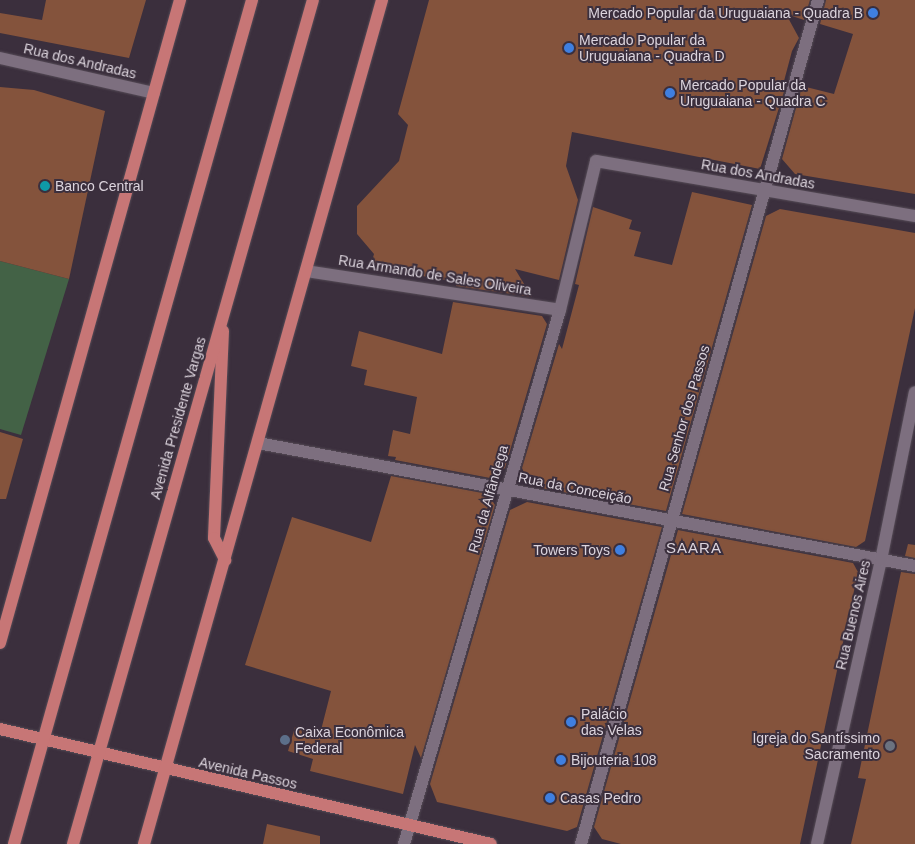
<!DOCTYPE html>
<meta charset="utf-8">
<style>
body{margin:0}
#map{position:relative;width:915px;height:844px;overflow:hidden;background:#3b2f3d;font-family:Helvetica,sans-serif}
div>[style]{position:absolute}
[style*='--x']{left:calc(var(--x)*1px);top:calc(var(--y)*1px);width:calc(var(--w)*1px);rotate:calc(var(--a)*1deg)}
.green>*{inset:0;background:#436246}
.building>*{inset:0;background:#84533c}
.roads{filter:drop-shadow(0 0 1px #564c57) drop-shadow(0 0 1px #564c57)}
.minor>*{height:12px;margin:-6px;padding:0 6px;transform-origin:6px;border-radius:6px;background:#7d6f7f}
.major>*{height:12px;margin:-6px;padding:0 6px;transform-origin:6px;border-radius:6px;background:#c77676}
.dots>*{width:14px;height:14px;translate:-50% -50%;box-sizing:border-box;border:2px solid #3b2f3d;border-radius:50%}
span{translate:-50% -50%;white-space:nowrap;text-align:center;line-height:1.15;-webkit-text-stroke:4px #3b2f3d;paint-order:stroke}
.poi-label{font-size:14px;color:#dcd4dd}
.right{translate:-100% -50%;text-align:right}
.left{translate:0 -50%;text-align:left}
.street-label{font-size:14px;color:#dcd4dd}
.neighbourhood-label{font-size:15px;color:#dcd4dd;letter-spacing:1px}
</style>
<div id="map">
<div class="green">
<div style="clip-path:polygon(0 261px,69px 279px,21px 435px,0 429px)"></div>
</div>
<div class="building">
<div style="clip-path:polygon(46px 0,146px 0,129px 58px,0 33px,0 13px,42px 20px)"></div>
<div style="clip-path:polygon(429px 0,810px 0,804px 20px,786px 14px,799px 38px,792px 51px,784px 81px,787px 82px,760px 169px,572px 132px,566px 166px,578px 200px,559px 280px,515px 269px,532px 297px,456px 286px,457px 282px,411px 274px,390px 274px,386px 269px,371px 265px,374px 254px,357px 234px,357px 206px,399px 161px,408px 125px,398px 114px)"></div>
<div style="clip-path:polygon(826px 0,915px 0,915px 194px,795px 174px,782px 159px,802px 86px,834px 94px,853px 34px,820px 24px)"></div>
<div style="clip-path:polygon(0 87px,34px 90px,105px 111px,69px 279px,0 261px)"></div>
<div style="clip-path:polygon(692px 192px,752px 205px,666px 511px,530px 486px,522px 468px,559px 344px,562px 349px,579px 285px,575px 284px,593px 207px,632px 220px,629px 229px,641px 232px,634px 256px,672px 265px)"></div>
<div style="clip-path:polygon(780px 209px,915px 233px,915px 308px,865px 541px,856px 547px,682px 514px,766px 216px)"></div>
<div style="clip-path:polygon(453px 302px,542px 316px,547px 324px,505px 468px,490px 478px,395px 460px,396px 457px,388px 456px,393px 430px,410px 434px,417px 397px,364px 385px,367px 370px,351px 366px,359px 331px,442px 354px)"></div>
<div style="clip-path:polygon(0 432px,23px 439px,6px 499px,0 499px)"></div>
<div style="clip-path:polygon(391px 476px,488px 494px,495px 505px,421px 758px,415px 745px,403px 794px,310px 771px,313px 759px,288px 751px,295px 727px,320px 734px,331px 691px,245px 665px,292px 517px,371px 542px)"></div>
<div style="clip-path:polygon(527px 502px,662px 527px,577px 827px,567px 831px,437px 802px,430px 784px,510px 510px)"></div>
<div style="clip-path:polygon(678px 530px,853px 563px,858px 572px,800px 844px,621px 844px,602px 839px,594px 827px)"></div>
<div style="clip-path:polygon(908px 544px,915px 545px,915px 558px,905px 556px)"></div>
<div style="clip-path:polygon(901px 572px,915px 574px,915px 844px,851px 844px,866px 779px,858px 778px)"></div>
<div style="clip-path:polygon(267px 824px,320px 836px,320px 844px,263px 844px)"></div>
</div>
<div class="roads">
<div class="minor">
<div style="--x:0;--y:58;--w:158;--a:12.8"></div>
<div style="--x:306;--y:271;--w:257;--a:8.7"></div>
<div style="--x:258;--y:443;--w:668;--a:10.6"></div>
<div style="--x:404;--y:844;--w:556;--a:-73.72"></div>
<div style="--x:560;--y:310;--w:153;--a:-76.4"></div>
<div style="--x:596;--y:161;--w:324;--a:9.8"></div>
<div style="--x:581;--y:844;--w:877;--a:-74.31"></div>
<div style="--x:817;--y:844;--w:291;--a:-77.3"></div>
<div style="--x:881;--y:560;--w:171;--a:-78.6"></div>
</div>
<div class="major">
<div style="--x:223;--y:331;--w:207;--a:92.5"></div>
<div style="--x:214;--y:538;--w:25;--a:63"></div>
<div style="--x:0;--y:643;--w:668;--a:-74.36"></div>
<div style="--x:0;--y:729;--w:504;--a:13.18"></div>
<div style="--x:14;--y:844;--w:877;--a:-74.25"></div>
<div style="--x:73;--y:844;--w:877;--a:-74.13"></div>
<div style="--x:144;--y:844;--w:877;--a:-74.25"></div>
</div>
</div>
<div class="dots">
<div style="left:873px;top:13px;background:#3f7fe0"></div>
<div style="left:569px;top:48px;background:#3f7fe0"></div>
<div style="left:670px;top:93px;background:#3f7fe0"></div>
<div style="left:45px;top:186px;background:#0f9aa8"></div>
<div style="left:620px;top:550px;background:#3f7fe0"></div>
<div style="left:571px;top:722px;background:#3f7fe0"></div>
<div style="left:285px;top:740px;background:#5c6f8a"></div>
<div style="left:890px;top:746px;background:#6b7280"></div>
<div style="left:561px;top:760px;background:#3f7fe0"></div>
<div style="left:550px;top:798px;background:#3f7fe0"></div>
</div>
<div class="poi-label">
<span class="right" style="left:863px;top:13px">Mercado Popular da Uruguaiana - Quadra B</span>
<span class="left" style="left:579px;top:48px">Mercado Popular da<br>Uruguaiana - Quadra D</span>
<span class="left" style="left:680px;top:93px">Mercado Popular da<br>Uruguaiana - Quadra C</span>
<span class="left" style="left:55px;top:186px">Banco Central</span>
<span class="right" style="left:610px;top:550px">Towers Toys</span>
<span class="left" style="left:581px;top:722px">Palácio<br>das Velas</span>
<span class="left" style="left:295px;top:740px">Caixa Econômica<br>Federal</span>
<span class="right" style="left:880px;top:746px">Igreja do Santíssimo<br>Sacramento</span>
<span class="left" style="left:571px;top:760px">Bijouteria 108</span>
<span class="left" style="left:560px;top:798px">Casas Pedro</span>
</div>
<div class="street-label">
<span style="left:80px;top:61px;rotate:13deg">Rua dos Andradas</span>
<span style="left:758px;top:174px;rotate:10deg">Rua dos Andradas</span>
<span style="left:435px;top:275px;rotate:9deg">Rua Armando de Sales Oliveira</span>
<span style="left:178px;top:418px;rotate:-74deg">Avenida Presidente Vargas</span>
<span style="left:684px;top:418px;rotate:-74deg">Rua Senhor dos Passos</span>
<span style="left:575px;top:488px;rotate:11deg">Rua da Conceição</span>
<span style="left:488px;top:499px;rotate:-74deg">Rua da Alfândega</span>
<span style="left:853px;top:615px;rotate:-77deg">Rua Buenos Aires</span>
<span style="left:248px;top:773px;rotate:13deg">Avenida Passos</span>
</div>
<div class="neighbourhood-label">
<span style="left:694px;top:548px">SAARA</span>
</div>
</div>
